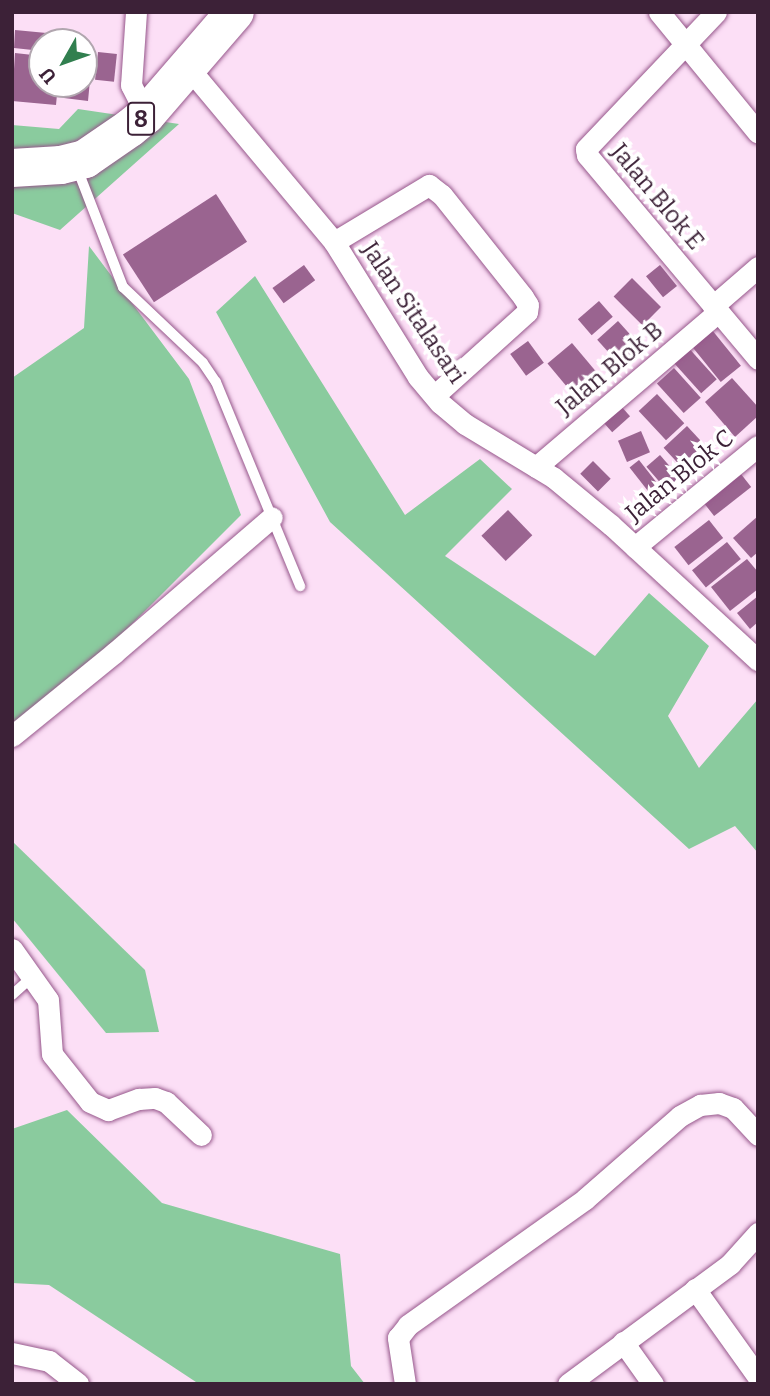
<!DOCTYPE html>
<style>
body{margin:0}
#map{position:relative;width:770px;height:1396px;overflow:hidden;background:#fcdff6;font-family:Bitter,serif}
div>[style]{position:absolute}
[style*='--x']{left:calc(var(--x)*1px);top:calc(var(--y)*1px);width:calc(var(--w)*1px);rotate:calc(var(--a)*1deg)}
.forest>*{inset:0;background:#8acb9e}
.building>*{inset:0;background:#9a6490;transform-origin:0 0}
.roads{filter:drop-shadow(0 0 2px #96578b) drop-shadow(0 0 2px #96578b)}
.lane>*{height:10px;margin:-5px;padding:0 5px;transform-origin:5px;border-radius:5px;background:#fff}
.street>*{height:21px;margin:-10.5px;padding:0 10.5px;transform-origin:10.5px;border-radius:10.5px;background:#fff}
.highway>*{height:38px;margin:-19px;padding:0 19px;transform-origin:19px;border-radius:19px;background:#fff}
span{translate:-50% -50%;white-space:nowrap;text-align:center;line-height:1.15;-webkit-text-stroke:7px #fff;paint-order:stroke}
.shield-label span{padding:2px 5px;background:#fff;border:2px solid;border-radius:5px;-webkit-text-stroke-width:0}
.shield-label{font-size:23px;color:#3c2137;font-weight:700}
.street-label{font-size:24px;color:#3c2137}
.frame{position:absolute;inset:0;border:14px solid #3c2137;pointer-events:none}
.north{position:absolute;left:28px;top:28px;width:70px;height:70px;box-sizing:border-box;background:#fff;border:2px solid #b1a6af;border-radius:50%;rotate:230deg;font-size:19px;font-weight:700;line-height:28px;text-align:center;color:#3c2137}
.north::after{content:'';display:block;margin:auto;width:24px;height:32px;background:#317f4f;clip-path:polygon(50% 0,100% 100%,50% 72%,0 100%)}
</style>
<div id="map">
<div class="forest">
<div style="clip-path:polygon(78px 109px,179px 124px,60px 230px,12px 213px,12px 125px,59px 129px)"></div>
<div style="clip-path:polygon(89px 246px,189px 379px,241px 515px,12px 744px,12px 378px,84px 328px)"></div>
<div style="clip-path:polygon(255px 276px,405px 515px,480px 459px,512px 489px,445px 556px,595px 656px,649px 593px,709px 646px,668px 716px,699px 768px,758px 699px,758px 853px,735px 826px,689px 849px,330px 522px,216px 312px)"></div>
<div style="clip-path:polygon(12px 841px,145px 970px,159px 1032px,106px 1033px,12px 918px)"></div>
<div style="clip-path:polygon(67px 1110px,162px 1203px,340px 1254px,351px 1366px,365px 1384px,199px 1384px,49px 1285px,12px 1283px,12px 1129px)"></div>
</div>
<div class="building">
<div style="clip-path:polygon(15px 30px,57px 34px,56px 42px,42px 42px,42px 51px,14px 48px)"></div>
<div style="clip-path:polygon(84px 48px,93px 49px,88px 101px,64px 98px,65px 84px,84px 84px)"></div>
<div style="left:98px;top:52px;width:19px;height:28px;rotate:6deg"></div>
<div style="clip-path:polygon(15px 53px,42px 56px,42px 84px,58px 84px,56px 105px,12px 101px)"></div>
<div style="left:216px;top:194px;width:57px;height:111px;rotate:57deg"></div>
<div style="left:304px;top:265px;width:19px;height:39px;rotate:54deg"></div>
<div style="left:660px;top:265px;width:27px;height:18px;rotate:51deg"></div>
<div style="left:632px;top:278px;width:41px;height:26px;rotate:45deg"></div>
<div style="left:599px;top:301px;width:21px;height:28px;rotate:49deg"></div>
<div style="left:618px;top:321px;width:36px;height:28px;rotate:48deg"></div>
<div style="left:712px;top:330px;width:46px;height:26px;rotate:51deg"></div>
<div style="left:528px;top:341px;width:27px;height:22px;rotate:54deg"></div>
<div style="left:572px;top:343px;width:51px;height:32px;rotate:50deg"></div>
<div style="left:686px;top:345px;width:46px;height:21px;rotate:48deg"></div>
<div style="left:674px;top:368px;width:40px;height:23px;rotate:48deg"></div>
<div style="clip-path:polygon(732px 378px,758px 407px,758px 416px,735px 437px,705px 402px)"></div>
<div style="left:657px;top:394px;width:40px;height:25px;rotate:47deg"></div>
<div style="left:620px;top:405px;width:15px;height:24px;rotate:48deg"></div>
<div style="left:687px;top:426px;width:33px;height:32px;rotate:47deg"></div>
<div style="left:641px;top:431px;width:23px;height:25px;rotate:67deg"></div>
<div style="left:660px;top:455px;width:35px;height:18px;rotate:49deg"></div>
<div style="left:639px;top:460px;width:36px;height:12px;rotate:52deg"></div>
<div style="left:593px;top:461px;width:25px;height:18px;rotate:45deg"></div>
<div style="left:737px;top:469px;width:23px;height:47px;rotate:52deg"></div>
<div style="left:508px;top:510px;width:35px;height:37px;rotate:46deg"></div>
<div style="clip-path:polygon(758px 516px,758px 552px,751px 558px,733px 538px)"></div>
<div style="left:709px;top:520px;width:23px;height:44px;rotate:52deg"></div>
<div style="left:727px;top:542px;width:22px;height:45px;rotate:51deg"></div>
<div style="clip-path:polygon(747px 559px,758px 572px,758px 589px,730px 611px,711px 587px)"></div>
<div style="clip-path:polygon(758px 596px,758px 622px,750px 629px,737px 613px)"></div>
</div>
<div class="roads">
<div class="lane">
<div style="--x:77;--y:168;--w:128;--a:68.9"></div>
<div style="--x:123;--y:287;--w:110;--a:43.5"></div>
<div style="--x:203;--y:363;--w:23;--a:56"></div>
<div style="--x:216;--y:382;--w:221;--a:67.6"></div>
<div style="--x:12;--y:995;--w:28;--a:-42"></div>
</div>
<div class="street">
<div style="--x:136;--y:12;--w:73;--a:93.9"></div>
<div style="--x:131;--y:85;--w:34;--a:63"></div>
<div style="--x:659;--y:12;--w:156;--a:50.7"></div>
<div style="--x:716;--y:12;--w:189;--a:133.5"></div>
<div style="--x:586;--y:149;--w:6;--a:81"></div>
<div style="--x:587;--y:155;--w:266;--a:50"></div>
<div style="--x:187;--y:66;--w:229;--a:50.1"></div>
<div style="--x:334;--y:242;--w:159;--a:58.1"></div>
<div style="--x:418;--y:377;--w:34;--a:50"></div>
<div style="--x:440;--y:403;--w:33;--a:40"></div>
<div style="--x:465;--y:424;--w:104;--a:31.2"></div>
<div style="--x:554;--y:478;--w:74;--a:39.5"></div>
<div style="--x:611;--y:525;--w:200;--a:42.6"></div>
<div style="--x:334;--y:242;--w:111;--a:-31"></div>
<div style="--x:429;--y:185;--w:16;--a:38"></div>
<div style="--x:442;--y:195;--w:130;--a:51.5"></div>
<div style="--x:523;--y:297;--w:9;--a:58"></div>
<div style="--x:528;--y:305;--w:7;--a:98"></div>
<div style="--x:527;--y:312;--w:125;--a:137.9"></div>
<div style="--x:713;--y:306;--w:60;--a:-40.9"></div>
<div style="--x:536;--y:467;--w:239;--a:-40.4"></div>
<div style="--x:635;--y:547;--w:159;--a:-39.4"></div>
<div style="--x:12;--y:736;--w:132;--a:-39.1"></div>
<div style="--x:114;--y:653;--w:208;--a:-40.7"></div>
<div style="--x:12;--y:949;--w:62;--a:54.8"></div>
<div style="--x:48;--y:1000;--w:54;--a:85.8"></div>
<div style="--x:52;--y:1054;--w:61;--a:51.6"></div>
<div style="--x:90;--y:1102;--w:20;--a:24"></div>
<div style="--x:108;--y:1110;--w:33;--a:-20"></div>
<div style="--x:139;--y:1099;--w:16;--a:-4"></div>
<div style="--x:155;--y:1098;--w:12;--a:20"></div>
<div style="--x:166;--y:1102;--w:48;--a:43.3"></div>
<div style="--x:695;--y:1289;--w:108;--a:54.4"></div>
<div style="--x:623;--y:1342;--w:52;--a:54.5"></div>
<div style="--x:12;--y:1353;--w:38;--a:12"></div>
<div style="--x:49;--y:1361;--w:37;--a:38"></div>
<div style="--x:405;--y:1384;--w:47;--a:-98.7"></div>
<div style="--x:398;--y:1338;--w:16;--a:-52"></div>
<div style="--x:408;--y:1325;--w:217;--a:-35.4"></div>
<div style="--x:585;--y:1199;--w:126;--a:-41.1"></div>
<div style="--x:680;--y:1116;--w:23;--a:-29"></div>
<div style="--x:700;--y:1105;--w:19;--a:-6"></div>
<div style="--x:719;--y:1103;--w:15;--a:20"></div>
<div style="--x:733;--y:1108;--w:37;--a:47"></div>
<div style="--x:568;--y:1384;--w:202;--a:-36.5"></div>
<div style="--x:730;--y:1264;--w:42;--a:-47.9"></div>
</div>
<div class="highway">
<div style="--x:12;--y:168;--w:49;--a:-3.5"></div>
<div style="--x:61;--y:165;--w:25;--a:-14"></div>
<div style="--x:85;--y:159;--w:55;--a:-34.6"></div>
<div style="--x:130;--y:128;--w:21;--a:-39"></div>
<div style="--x:146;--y:115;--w:136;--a:-49.2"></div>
</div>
</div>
<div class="shield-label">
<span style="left:141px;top:119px">8</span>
</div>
<div class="street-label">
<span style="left:657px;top:197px;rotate:50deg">Jalan Blok E</span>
<span style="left:413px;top:313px;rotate:56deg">Jalan Sitalasari</span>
<span style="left:610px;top:369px;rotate:-40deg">Jalan Blok B</span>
<span style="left:680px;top:476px;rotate:-39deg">Jalan Blok C</span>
</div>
<div class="frame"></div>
<div class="north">U</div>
</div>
